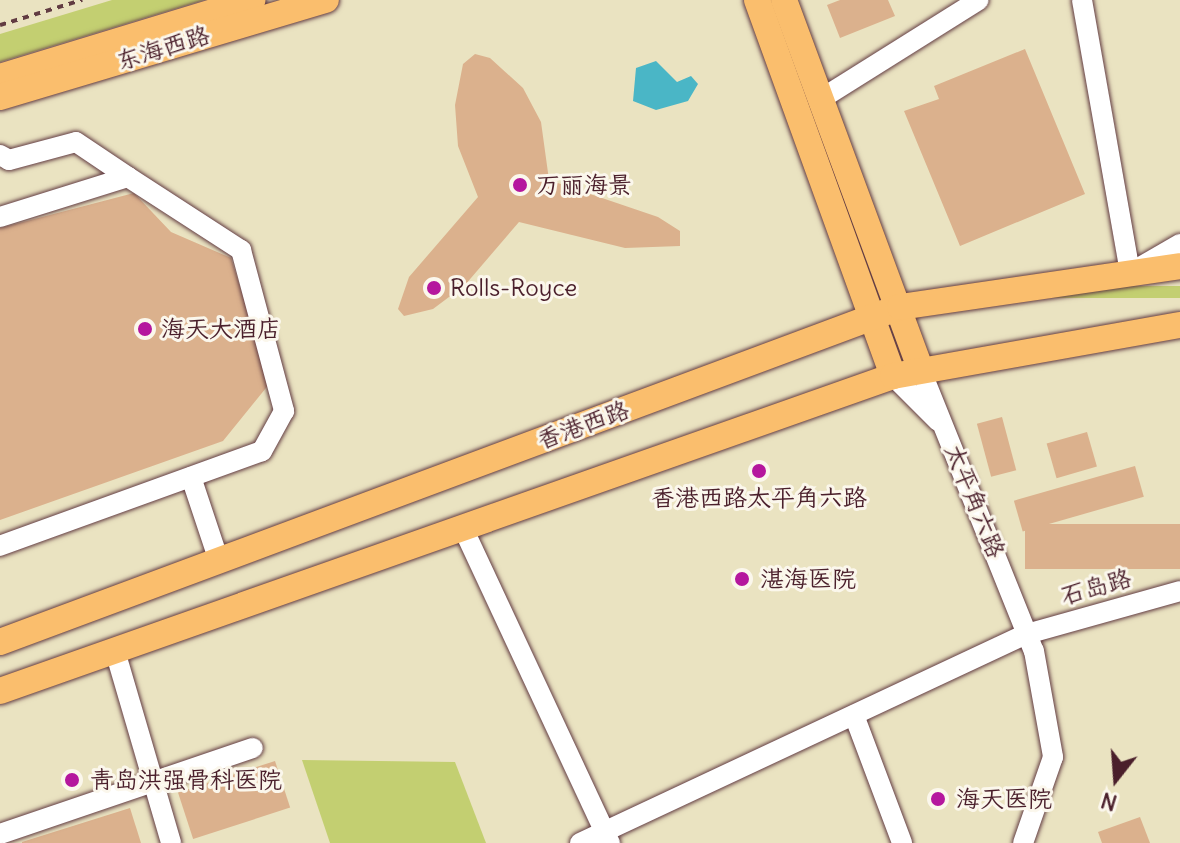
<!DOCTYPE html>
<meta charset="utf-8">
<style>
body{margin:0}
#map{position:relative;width:1180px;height:843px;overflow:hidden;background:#eae3c1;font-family:Delius,"LXGW WenKai TC",sans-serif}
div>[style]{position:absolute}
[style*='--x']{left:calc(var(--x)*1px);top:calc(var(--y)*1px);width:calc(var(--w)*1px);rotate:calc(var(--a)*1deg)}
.green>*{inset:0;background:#c3cf71;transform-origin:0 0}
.water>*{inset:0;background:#4ab6c6}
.building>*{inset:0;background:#dbb18d;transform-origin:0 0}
.path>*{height:4px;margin-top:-2px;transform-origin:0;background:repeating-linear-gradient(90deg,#623c42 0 6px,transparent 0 12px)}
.roads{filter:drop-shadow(0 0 2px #623c42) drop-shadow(0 0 2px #623c42)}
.minor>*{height:20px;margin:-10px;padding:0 10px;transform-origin:10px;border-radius:10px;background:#fff}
.major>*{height:26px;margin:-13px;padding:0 13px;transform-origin:13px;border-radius:13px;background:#fabe6d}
.dots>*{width:22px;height:22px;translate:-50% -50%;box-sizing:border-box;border:4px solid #fbf7ec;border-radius:50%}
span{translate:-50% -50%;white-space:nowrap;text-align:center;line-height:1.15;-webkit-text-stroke:6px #fbf7ec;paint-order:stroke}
.street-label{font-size:24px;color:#4a1f2b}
.poi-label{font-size:24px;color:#4a1f2b}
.left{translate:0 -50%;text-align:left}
.north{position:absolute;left:1076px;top:739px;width:80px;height:80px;-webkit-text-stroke:6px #fbf7ec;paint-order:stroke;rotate:197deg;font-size:22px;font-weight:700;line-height:32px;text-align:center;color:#4a1f2b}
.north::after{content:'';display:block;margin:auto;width:28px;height:36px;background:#4a1f2b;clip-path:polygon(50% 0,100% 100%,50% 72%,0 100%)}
</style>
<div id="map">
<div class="green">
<div style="clip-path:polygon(112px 0,204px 0,0 62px,0 34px)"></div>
<div style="left:1180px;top:286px;width:12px;height:185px;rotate:90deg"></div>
<div style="clip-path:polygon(302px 760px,455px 762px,486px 843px,330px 843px)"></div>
</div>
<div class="water">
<div style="clip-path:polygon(656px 61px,677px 82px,691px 76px,698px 84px,688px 101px,656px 110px,633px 101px,636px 68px)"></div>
</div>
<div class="building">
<div style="clip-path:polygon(840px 0,888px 0,895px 16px,840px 38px,827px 5px)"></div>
<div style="clip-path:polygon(1025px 49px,1085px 194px,960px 246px,904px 111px,939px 99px,934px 86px)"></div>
<div style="clip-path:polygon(475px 54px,490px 58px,523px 88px,541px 122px,549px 180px,658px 217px,680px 231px,680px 246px,625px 248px,519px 222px,465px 285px,433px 309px,404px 316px,398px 309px,409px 277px,478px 197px,458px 146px,455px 105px,463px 64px)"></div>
<div style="clip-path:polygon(134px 193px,171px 232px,231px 258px,270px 383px,223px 441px,0 520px,0 228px)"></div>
<div style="left:1002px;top:417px;width:55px;height:26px;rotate:75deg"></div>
<div style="left:1087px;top:432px;width:36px;height:42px;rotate:74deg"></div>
<div style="left:1135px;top:466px;width:32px;height:126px;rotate:74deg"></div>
<div style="left:1180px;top:524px;width:45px;height:155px;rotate:90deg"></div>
<div style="left:275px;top:761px;width:49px;height:102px;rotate:72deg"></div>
<div style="clip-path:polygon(130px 808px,141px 843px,22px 843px,22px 842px)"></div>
<div style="clip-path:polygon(1140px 817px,1150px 843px,1102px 843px,1098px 832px)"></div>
</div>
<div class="path">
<div style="--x:0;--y:25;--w:86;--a:-17"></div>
</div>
<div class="roads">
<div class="minor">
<div style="--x:1082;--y:0;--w:277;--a:80"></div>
<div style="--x:1130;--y:273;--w:58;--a:-30.1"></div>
<div style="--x:821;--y:99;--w:186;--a:-32.1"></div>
<div style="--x:0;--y:155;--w:10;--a:29"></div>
<div style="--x:9;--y:160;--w:69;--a:-15"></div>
<div style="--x:76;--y:142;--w:63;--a:33.9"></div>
<div style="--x:0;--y:217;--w:134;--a:-17.4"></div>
<div style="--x:128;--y:177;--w:135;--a:32.9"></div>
<div style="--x:241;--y:250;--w:167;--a:75"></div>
<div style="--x:284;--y:411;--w:46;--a:118.8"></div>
<div style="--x:262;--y:451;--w:279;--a:160.1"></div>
<div style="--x:920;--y:368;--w:305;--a:68.1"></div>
<div style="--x:1034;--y:651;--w:108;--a:79.8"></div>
<div style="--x:1053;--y:757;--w:91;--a:109.2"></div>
<div style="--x:893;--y:376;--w:64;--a:45"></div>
<div style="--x:191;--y:477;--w:89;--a:71.6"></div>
<div style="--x:463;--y:528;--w:348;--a:65"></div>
<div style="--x:115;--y:651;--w:200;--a:73.7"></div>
<div style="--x:854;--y:715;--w:137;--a:69.4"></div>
<div style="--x:0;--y:834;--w:267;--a:-18.8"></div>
<div style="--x:580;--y:843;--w:493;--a:-25.1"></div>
<div style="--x:1027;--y:634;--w:159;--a:-15.7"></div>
</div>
<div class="major">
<div style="--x:757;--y:0;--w:400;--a:70.1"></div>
<div style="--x:784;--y:0;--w:392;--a:69.7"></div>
<div style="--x:0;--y:77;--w:264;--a:-17"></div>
<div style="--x:0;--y:97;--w:340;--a:-16.6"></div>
<div style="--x:0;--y:642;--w:960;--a:-20.42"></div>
<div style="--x:900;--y:307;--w:283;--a:-8.3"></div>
<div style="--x:0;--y:691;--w:947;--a:-19.43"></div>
<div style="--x:893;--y:376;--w:291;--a:-10.1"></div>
</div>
</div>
<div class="dots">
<div style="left:520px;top:185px;background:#b5179e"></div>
<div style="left:434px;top:288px;background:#b5179e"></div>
<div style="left:145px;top:329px;background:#b5179e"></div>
<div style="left:759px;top:471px;background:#b5179e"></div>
<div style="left:742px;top:579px;background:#b5179e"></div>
<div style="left:72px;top:780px;background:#b5179e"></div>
<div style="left:938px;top:799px;background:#b5179e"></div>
</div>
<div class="street-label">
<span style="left:163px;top:48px;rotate:-17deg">东海西路</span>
<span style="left:583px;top:425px;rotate:-20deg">香港西路</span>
<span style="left:975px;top:501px;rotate:68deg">太平角六路</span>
<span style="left:1096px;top:587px;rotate:-16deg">石岛路</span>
</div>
<div class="poi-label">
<span class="left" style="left:536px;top:185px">万丽海景</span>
<span class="left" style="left:450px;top:288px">Rolls-Royce</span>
<span class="left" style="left:161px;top:329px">海天大酒店</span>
<span style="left:759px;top:498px">香港西路太平角六路</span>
<span class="left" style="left:760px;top:579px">湛海医院</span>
<span class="left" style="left:90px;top:780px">青岛洪强骨科医院</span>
<span class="left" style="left:956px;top:799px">海天医院</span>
</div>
<div class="north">N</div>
</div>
